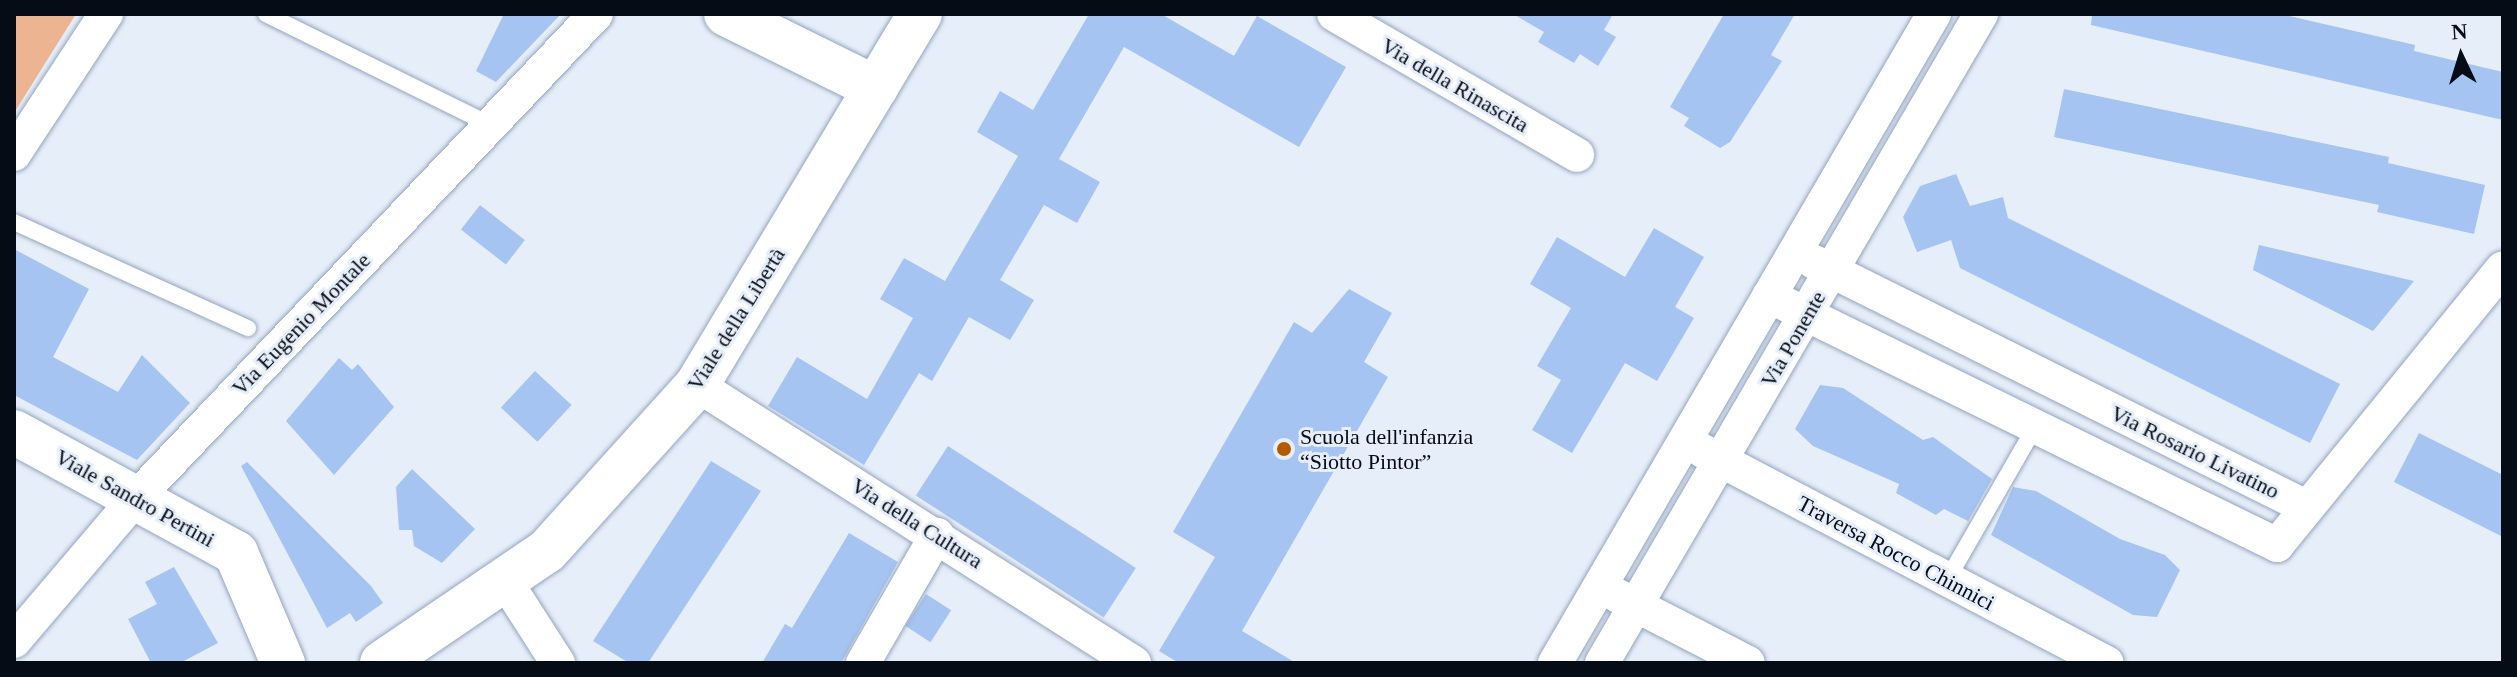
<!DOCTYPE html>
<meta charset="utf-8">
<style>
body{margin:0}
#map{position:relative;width:2517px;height:677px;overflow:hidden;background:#e6eef9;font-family:Georgia,serif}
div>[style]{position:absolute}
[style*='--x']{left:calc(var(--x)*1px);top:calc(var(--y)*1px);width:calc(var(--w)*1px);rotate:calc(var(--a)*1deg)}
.green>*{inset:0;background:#ecb491}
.building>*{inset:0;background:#a5c4f1;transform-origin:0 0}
.roads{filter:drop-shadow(0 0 2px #93a4bf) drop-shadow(0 0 2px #93a4bf)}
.lane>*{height:16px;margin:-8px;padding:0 8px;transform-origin:8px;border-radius:8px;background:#fff}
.street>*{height:34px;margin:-17px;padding:0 17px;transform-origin:17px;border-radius:17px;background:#fff}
.secondary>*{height:44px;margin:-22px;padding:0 22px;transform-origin:22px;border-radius:22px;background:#fff}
.dots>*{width:22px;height:22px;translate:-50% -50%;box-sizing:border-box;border:4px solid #e6eef9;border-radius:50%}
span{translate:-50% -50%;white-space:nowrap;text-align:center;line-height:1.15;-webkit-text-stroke:6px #e6eef9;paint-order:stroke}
.street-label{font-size:22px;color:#060c15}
.poi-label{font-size:22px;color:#060c15}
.left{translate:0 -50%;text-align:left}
.frame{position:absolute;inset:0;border:16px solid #060c15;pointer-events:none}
.north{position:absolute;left:2421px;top:16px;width:80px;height:80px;-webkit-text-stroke:6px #e6eef9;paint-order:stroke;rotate:356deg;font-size:22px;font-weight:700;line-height:32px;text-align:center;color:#060c15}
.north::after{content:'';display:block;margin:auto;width:28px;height:36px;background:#060c15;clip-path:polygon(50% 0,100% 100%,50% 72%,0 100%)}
</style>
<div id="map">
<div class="green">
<div style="clip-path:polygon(14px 14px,76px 14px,14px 113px)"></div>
</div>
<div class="building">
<div style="clip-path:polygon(504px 14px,561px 14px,496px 82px,476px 71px)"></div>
<div style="clip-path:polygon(1089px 14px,1161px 14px,1234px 56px,1257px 16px,1346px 67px,1299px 147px,1124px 47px,1059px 159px,1100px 182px,1077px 223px,1044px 205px,1000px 280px,1034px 300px,1010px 340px,969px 317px,932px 381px,919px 373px,864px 465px,768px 406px,797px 357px,867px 399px,913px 318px,880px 299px,904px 258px,945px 281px,1018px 156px,977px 132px,1000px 91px,1033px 110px)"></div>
<div style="clip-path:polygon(1513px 14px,1613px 14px,1604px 30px,1616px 37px,1598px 66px,1580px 54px,1574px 63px,1538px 42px,1544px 32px)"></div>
<div style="clip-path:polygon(1724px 14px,1795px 14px,1771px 55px,1782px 61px,1730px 142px,1720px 148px,1684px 126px,1689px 118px,1670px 107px)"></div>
<div style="clip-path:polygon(2092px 14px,2281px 14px,2415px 45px,2414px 51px,2503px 72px,2503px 120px,2091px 25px)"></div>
<div style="clip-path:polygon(2064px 89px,2389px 157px,2388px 163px,2485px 185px,2474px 234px,2377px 212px,2379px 205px,2054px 137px)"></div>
<div style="clip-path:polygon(1956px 174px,1970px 206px,2003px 197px,2008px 218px,2340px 384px,2310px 443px,1960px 268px,1951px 240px,1917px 252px,1903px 217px,1920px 186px)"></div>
<div style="left:480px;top:205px;width:57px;height:31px;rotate:38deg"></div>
<div style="clip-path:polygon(1654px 228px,1704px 257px,1675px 307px,1694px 318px,1657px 381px,1625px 363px,1572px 453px,1532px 430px,1561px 380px,1537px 366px,1571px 308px,1530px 284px,1557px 237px,1625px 277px)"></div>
<div style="clip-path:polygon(2259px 245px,2414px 281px,2373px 331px,2253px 270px)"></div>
<div style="clip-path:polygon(14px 249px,89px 289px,53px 357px,118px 392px,142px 355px,190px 403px,137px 460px,14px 395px)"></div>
<div style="clip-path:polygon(1349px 289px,1392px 313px,1364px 362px,1388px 377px,1242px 631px,1296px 663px,1179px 663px,1159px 651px,1215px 557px,1173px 532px,1294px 322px,1312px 333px)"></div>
<div style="clip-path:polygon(339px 358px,352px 370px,358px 364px,394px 407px,334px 475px,286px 421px)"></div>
<div style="left:535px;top:371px;width:50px;height:50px;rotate:43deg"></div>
<div style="clip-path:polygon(1820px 385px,1843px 388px,1923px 440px,1933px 437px,1992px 479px,1968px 521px,1944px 509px,1936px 515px,1896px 493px,1899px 484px,1813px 446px,1795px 429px)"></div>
<div style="clip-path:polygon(2419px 433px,2503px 475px,2503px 537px,2394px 482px)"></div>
<div style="left:948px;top:446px;width:224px;height:59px;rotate:33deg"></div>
<div style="clip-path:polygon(711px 461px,761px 491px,648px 663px,629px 663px,593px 641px)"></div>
<div style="clip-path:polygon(247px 462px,371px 586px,383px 603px,356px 622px,350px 613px,327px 628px,241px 466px)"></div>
<div style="clip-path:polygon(412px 469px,475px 529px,442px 563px,414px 546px,412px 530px,399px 530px,396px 487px)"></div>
<div style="clip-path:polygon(2013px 487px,2036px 491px,2120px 539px,2165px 555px,2180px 570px,2157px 617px,2133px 615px,1991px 535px)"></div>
<div style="clip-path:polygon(849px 533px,898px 562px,841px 663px,762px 663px,785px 624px,792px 628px)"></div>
<div style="clip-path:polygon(174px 567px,218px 643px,180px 663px,151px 663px,128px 619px,157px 604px,145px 582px)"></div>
<div style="left:926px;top:594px;width:30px;height:38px;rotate:33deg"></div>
</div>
<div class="roads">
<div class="lane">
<div style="--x:266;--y:14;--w:251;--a:26.3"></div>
<div style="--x:14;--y:222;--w:257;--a:24.4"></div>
<div style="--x:1947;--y:580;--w:179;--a:-60.1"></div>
</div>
<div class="street">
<div style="--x:1334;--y:14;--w:281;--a:30.1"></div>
<div style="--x:14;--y:154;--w:168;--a:-56.7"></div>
<div style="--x:1814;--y:262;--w:547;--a:26.47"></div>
<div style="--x:1769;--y:296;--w:566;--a:26.11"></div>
<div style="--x:2277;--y:545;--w:357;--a:-50.8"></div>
<div style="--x:697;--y:385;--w:518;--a:32.46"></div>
<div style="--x:1703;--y:451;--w:456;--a:27.7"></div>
<div style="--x:504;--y:579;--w:100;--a:57.3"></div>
<div style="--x:1618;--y:596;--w:146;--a:27.3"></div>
<div style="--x:14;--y:641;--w:187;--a:-49.6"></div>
<div style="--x:135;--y:499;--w:669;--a:-46.45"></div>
<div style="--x:863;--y:663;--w:148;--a:-60"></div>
<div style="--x:1555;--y:663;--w:752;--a:-59.72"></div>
<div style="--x:1602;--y:663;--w:752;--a:-59.72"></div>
</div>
<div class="secondary">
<div style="--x:726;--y:14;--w:167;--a:26.3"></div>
<div style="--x:14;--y:432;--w:253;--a:28.6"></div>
<div style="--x:236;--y:553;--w:120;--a:66.9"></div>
<div style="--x:382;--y:663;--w:199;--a:-34.2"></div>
<div style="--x:547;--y:551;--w:224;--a:-47.9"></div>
<div style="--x:697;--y:385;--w:433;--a:-59"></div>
</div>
</div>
<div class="dots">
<div style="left:1284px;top:449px;background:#b65a00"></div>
</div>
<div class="street-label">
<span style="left:1455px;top:85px;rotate:30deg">Via della Rinascita</span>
<span style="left:736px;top:319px;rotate:-58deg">Viale della Libertà</span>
<span style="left:301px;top:324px;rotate:-46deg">Via Eugenio Montale</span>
<span style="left:1793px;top:339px;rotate:-60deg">Via Ponente</span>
<span style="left:2195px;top:452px;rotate:26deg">Via Rosario Livatino</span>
<span style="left:135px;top:498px;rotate:29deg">Viale Sandro Pertini</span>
<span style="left:917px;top:523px;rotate:32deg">Via della Cultura</span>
<span style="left:1896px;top:553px;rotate:28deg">Traversa Rocco Chinnici</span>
</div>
<div class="poi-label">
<span class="left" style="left:1300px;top:449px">Scuola dell'infanzia<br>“Siotto Pintor”</span>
</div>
<div class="frame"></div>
<div class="north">N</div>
</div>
